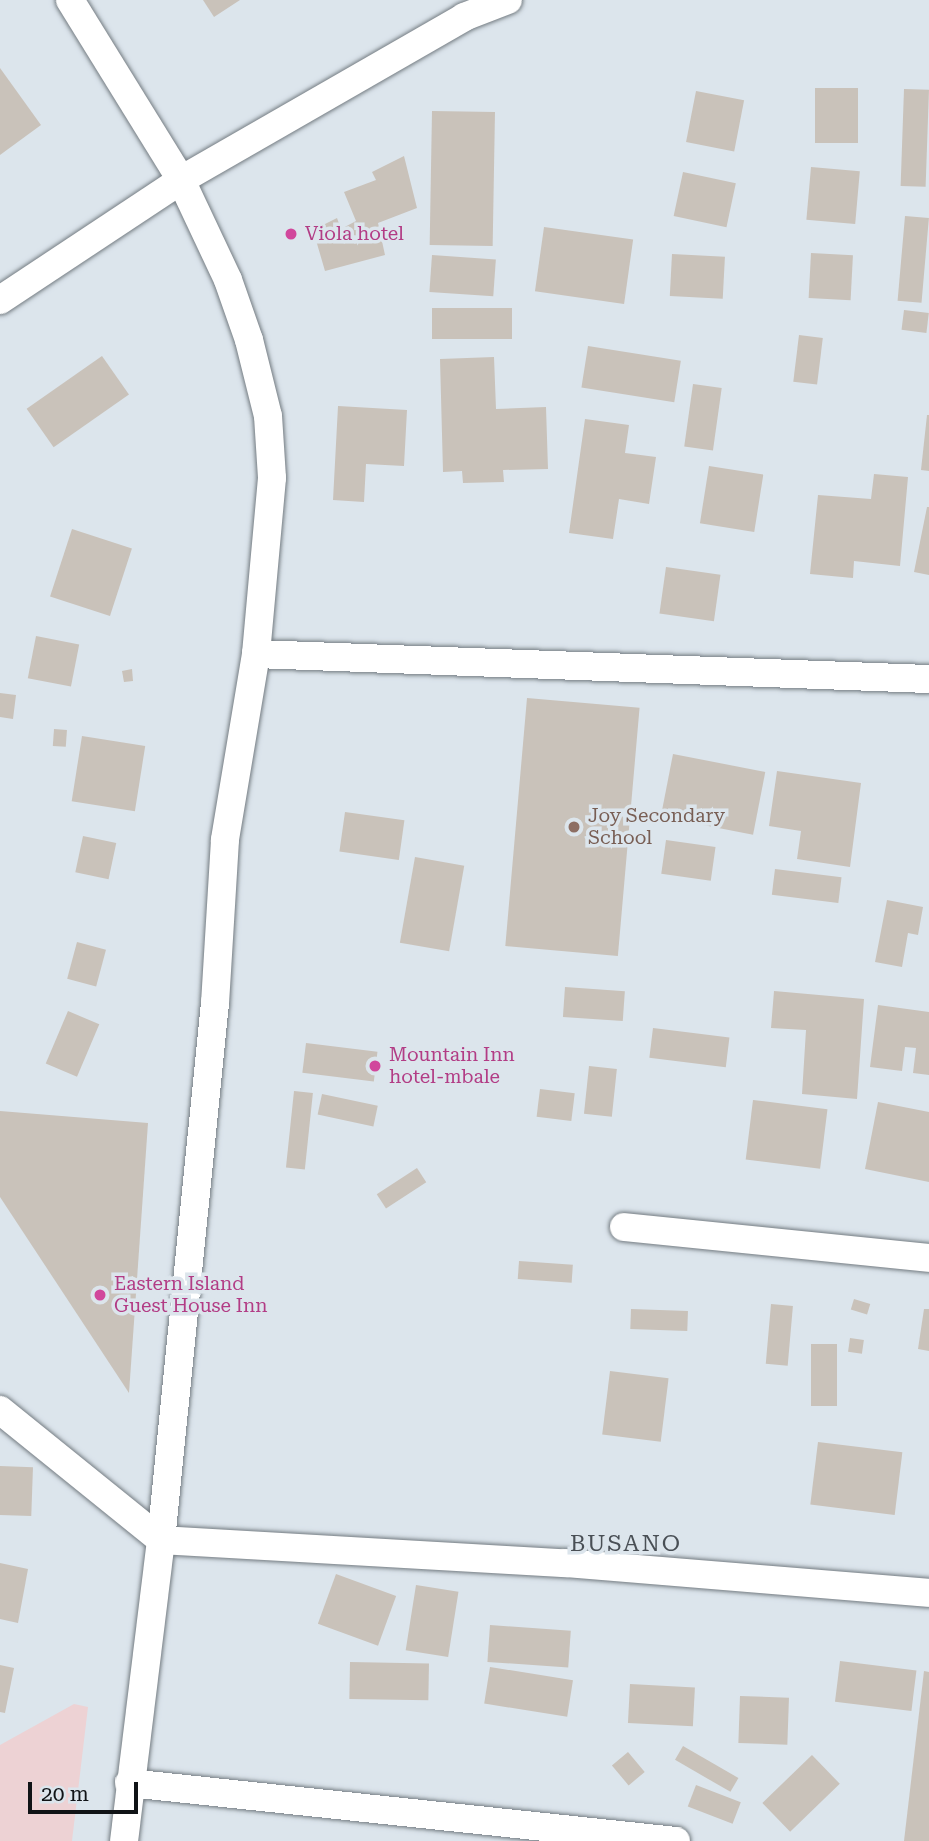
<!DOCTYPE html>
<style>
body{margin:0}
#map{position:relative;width:929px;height:1841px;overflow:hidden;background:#dce5ec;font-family:"Roboto Serif",serif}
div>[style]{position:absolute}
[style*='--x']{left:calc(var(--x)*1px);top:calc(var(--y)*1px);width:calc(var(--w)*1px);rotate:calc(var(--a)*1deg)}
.education>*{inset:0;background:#edd2d4}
.building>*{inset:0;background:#c9c2ba;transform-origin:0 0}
.roads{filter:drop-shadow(0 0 2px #747c82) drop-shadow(0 0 2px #747c82)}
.street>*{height:28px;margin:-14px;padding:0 14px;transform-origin:14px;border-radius:14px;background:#fff}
.dots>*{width:19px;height:19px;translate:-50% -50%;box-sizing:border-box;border:4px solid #dce5ec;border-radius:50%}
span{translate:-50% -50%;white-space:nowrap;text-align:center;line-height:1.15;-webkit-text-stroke:7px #dce5ec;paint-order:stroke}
.hotel-label{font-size:19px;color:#b23c85}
.left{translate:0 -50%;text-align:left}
.education-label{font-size:19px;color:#785e54}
.quarter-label{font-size:23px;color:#494f55;letter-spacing:2px}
.scale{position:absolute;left:28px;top:1782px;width:110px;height:32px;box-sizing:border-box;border:4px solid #101316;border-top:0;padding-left:9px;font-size:21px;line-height:24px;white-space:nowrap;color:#101316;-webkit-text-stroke:5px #dce5ec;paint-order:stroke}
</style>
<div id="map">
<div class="education">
<div style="clip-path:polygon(74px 1704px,88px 1707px,72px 1841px,0 1841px,0 1745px)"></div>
</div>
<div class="building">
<div style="clip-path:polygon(203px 0,240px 0,214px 17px)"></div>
<div style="clip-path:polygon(0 68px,41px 125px,0 155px)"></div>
<div style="left:815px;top:88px;width:43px;height:55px"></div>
<div style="left:904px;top:89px;width:25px;height:97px;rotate:2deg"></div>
<div style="left:696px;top:91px;width:49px;height:52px;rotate:11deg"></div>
<div style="left:432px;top:111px;width:63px;height:134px;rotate:1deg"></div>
<div style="clip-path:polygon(404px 156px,417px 208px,378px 223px,385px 255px,325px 271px,313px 230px,337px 218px,341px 229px,356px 221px,344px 192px,376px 180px,372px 172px)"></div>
<div style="left:811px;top:167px;width:49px;height:53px;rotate:5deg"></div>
<div style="left:683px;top:172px;width:54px;height:45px;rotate:12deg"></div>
<div style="left:905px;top:216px;width:24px;height:85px;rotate:5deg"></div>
<div style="left:544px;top:227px;width:90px;height:65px;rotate:8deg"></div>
<div style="left:811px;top:253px;width:42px;height:45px;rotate:3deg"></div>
<div style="left:672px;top:254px;width:53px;height:42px;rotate:3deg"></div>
<div style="left:432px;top:255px;width:64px;height:37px;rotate:4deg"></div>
<div style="left:432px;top:308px;width:80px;height:31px"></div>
<div style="left:904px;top:310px;width:25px;height:20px;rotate:7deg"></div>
<div style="left:799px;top:335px;width:24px;height:47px;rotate:7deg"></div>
<div style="left:588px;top:346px;width:94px;height:42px;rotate:9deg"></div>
<div style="left:102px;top:356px;width:47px;height:92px;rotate:55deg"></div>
<div style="clip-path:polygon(494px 357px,496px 409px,546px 407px,548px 469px,503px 470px,504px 482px,463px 483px,462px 471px,443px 472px,440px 359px)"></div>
<div style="left:693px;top:384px;width:29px;height:63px;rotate:8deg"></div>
<div style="clip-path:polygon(338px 406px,407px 410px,404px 466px,366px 464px,364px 502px,333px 500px)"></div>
<div style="clip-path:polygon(927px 415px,929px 415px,929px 471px,921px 470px)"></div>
<div style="clip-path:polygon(585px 419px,629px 425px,625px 453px,656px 457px,649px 504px,619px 499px,613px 539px,569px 533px)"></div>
<div style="left:709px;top:466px;width:55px;height:58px;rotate:9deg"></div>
<div style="clip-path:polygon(874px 474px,908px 477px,900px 566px,854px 561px,853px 578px,810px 574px,818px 495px,871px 499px)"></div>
<div style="clip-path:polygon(927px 507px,929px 507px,929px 575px,914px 572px)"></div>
<div style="left:72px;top:529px;width:63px;height:71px;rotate:18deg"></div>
<div style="left:666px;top:567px;width:55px;height:47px;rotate:8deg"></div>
<div style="left:36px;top:636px;width:44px;height:43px;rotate:11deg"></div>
<div style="clip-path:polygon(132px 669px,133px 681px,124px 682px,122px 671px)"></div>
<div style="clip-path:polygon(0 693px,16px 695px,13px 719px,0 717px)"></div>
<div style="left:527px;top:698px;width:113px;height:249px;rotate:5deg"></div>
<div style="left:54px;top:729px;width:13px;height:17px;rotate:4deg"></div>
<div style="left:82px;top:736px;width:64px;height:66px;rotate:9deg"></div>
<div style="left:673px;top:754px;width:94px;height:64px;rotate:11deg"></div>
<div style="clip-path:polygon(777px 771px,861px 783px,850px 867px,797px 859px,801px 831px,769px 826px)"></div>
<div style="left:345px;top:812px;width:60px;height:40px;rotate:8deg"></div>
<div style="left:83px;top:836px;width:34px;height:37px;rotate:12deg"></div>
<div style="left:666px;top:840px;width:50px;height:34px;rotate:8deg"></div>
<div style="left:415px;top:857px;width:50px;height:87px;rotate:10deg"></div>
<div style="left:775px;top:869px;width:67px;height:26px;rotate:7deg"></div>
<div style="clip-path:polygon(887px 900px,923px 907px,918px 935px,908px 933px,902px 967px,875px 962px)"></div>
<div style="left:77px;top:942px;width:30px;height:38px;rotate:15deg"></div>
<div style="left:565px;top:987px;width:60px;height:30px;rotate:4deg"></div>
<div style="clip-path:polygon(774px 991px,864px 999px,857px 1099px,802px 1094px,806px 1030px,771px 1028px)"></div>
<div style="clip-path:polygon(878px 1005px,929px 1012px,929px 1075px,913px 1073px,916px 1048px,905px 1047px,902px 1071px,870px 1067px)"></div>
<div style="left:68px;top:1011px;width:34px;height:57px;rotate:23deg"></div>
<div style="left:653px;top:1028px;width:77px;height:30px;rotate:7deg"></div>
<div style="left:306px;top:1043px;width:72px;height:30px;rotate:7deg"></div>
<div style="left:589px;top:1066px;width:28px;height:48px;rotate:6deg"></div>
<div style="left:540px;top:1089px;width:35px;height:28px;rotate:7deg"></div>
<div style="left:294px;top:1091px;width:19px;height:77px;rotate:6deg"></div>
<div style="left:322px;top:1094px;width:57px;height:21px;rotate:12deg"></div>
<div style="left:753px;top:1100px;width:75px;height:60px;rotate:7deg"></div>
<div style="clip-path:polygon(878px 1102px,929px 1112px,929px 1182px,865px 1169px)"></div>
<div style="clip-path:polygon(0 1111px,148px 1123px,129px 1393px,0 1197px)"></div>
<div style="left:417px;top:1168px;width:17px;height:48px;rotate:57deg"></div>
<div style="left:519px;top:1261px;width:54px;height:18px;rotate:4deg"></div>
<div style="left:854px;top:1299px;width:17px;height:11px;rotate:17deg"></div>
<div style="left:771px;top:1304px;width:22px;height:60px;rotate:5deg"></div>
<div style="left:631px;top:1309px;width:57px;height:20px;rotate:2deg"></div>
<div style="clip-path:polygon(924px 1309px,929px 1309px,929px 1351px,918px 1349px)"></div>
<div style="left:850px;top:1338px;width:14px;height:14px;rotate:8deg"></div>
<div style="left:811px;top:1344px;width:26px;height:62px"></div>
<div style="left:610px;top:1371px;width:59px;height:64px;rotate:7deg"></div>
<div style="left:818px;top:1442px;width:85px;height:63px;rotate:7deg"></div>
<div style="left:0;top:1466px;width:33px;height:49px;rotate:2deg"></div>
<div style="clip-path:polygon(0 1563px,28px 1569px,18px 1623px,0 1619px)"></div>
<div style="left:336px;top:1574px;width:64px;height:53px;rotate:20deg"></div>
<div style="left:416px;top:1585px;width:43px;height:66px;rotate:9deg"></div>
<div style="left:490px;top:1625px;width:81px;height:37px;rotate:4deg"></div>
<div style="left:840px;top:1661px;width:77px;height:41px;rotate:7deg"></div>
<div style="left:350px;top:1662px;width:79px;height:37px;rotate:1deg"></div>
<div style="clip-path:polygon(0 1665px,14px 1668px,5px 1713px,0 1712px)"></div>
<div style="left:490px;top:1667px;width:84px;height:37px;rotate:9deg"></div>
<div style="clip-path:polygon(924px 1671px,929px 1672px,929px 1841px,904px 1841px)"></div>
<div style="left:630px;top:1684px;width:65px;height:39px;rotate:3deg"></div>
<div style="left:740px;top:1696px;width:49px;height:47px;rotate:2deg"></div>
<div style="left:683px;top:1746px;width:64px;height:16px;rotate:30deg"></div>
<div style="left:628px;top:1752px;width:26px;height:21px;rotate:50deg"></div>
<div style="left:812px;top:1755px;width:40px;height:69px;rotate:46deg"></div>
<div style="left:696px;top:1785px;width:48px;height:23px;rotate:21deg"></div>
</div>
<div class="roads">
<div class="street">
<div style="--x:70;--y:0;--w:211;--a:58.3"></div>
<div style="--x:181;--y:180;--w:110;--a:64.8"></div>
<div style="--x:228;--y:280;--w:64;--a:70.7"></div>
<div style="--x:249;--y:340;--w:78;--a:76"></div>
<div style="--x:268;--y:416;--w:62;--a:86.3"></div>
<div style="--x:272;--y:478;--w:177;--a:95.2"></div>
<div style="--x:256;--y:654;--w:189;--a:99.5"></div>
<div style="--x:225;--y:840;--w:163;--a:93.5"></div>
<div style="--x:215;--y:1003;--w:540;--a:95.74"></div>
<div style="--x:161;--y:1540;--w:303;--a:97"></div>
<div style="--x:0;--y:300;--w:217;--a:-33.5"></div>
<div style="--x:181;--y:180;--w:327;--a:-29.9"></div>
<div style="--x:464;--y:17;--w:47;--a:-21.1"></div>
<div style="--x:256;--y:654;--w:673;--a:2.13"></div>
<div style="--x:624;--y:1227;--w:307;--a:5.8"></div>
<div style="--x:0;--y:1410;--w:207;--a:38.9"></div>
<div style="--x:161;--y:1540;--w:405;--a:3.3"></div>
<div style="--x:565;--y:1563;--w:365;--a:4.7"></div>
<div style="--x:129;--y:1783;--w:550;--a:6.05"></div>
</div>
</div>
<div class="dots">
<div style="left:291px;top:234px;background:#d1479c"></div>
<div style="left:574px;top:827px;background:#8d6e63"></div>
<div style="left:375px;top:1066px;background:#d1479c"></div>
<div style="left:100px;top:1295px;background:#d1479c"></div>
</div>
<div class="hotel-label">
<span class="left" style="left:305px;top:234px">Viola hotel</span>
<span class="left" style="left:389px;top:1066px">Mountain Inn<br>hotel-mbale</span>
<span class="left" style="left:114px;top:1295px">Eastern Island<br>Guest House Inn</span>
</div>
<div class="education-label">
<span class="left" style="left:588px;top:827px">Joy Secondary<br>School</span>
</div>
<div class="quarter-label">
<span style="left:626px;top:1544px">BUSANO</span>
</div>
<div class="scale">20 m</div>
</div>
